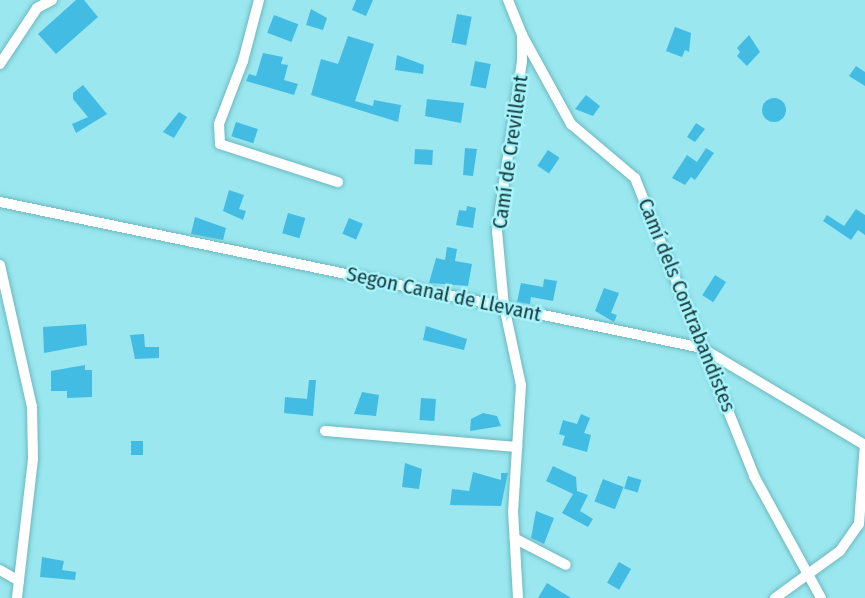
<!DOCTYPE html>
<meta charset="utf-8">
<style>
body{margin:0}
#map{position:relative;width:865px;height:598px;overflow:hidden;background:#9ae7ef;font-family:"Fira Sans Condensed",sans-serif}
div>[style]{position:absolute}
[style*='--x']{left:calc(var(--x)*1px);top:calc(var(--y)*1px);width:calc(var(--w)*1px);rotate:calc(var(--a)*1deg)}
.building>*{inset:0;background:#43bce4;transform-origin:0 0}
.round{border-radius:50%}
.roads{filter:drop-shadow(0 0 2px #6cb8c0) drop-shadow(0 0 2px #6cb8c0)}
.minor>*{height:10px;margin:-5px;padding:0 5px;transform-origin:5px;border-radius:5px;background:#fff}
span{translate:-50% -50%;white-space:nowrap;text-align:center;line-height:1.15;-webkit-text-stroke:5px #a7f4fc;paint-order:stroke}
.street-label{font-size:21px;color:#19393c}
</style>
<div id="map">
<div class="building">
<div style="clip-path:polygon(76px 0,84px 0,98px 17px,56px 54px,38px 34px)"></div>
<div style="clip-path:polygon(356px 0,373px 0,366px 16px,352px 10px)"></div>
<div style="clip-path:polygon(311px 9px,327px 18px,323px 30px,306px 25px)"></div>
<div style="left:457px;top:14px;width:15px;height:29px;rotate:11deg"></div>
<div style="left:274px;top:15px;width:26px;height:19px;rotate:21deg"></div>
<div style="clip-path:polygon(675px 27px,691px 33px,689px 52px,685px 50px,682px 57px,666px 51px)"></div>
<div style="clip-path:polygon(749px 35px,760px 52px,747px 66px,737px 56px,740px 52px,737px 48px)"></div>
<div style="clip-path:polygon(348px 36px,374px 44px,355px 101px,373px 106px,374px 100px,401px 105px,398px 122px,311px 95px,321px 59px,338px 64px)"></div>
<div style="clip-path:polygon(263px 53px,283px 57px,281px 64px,288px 65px,284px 80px,298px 84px,294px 95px,246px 81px,249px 74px,256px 76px)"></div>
<div style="clip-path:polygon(397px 55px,424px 65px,423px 74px,395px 70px)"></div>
<div style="left:475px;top:61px;width:16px;height:25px;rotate:11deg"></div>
<div style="clip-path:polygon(856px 66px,865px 72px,865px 86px,849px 76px)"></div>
<div style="clip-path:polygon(83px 85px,107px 114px,76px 133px,72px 124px,88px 117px,73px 99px,73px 93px)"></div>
<div style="clip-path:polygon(586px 95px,600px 106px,593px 116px,575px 109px)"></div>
<div class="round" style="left:762px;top:98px;width:24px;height:24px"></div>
<div style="clip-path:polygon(427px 99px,464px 103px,461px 123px,425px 116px)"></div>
<div style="clip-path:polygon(179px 112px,187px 117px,174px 138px,163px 132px)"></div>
<div style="left:236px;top:122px;width:23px;height:15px;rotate:18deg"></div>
<div style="clip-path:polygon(696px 123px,705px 129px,695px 142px,687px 137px)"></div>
<div style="clip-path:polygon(465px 148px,477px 149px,473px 176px,463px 175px)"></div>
<div style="clip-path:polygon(706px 148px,714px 153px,695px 180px,691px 177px,685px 185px,672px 178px,687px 155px,697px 162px)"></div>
<div style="left:415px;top:149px;width:18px;height:15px;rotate:3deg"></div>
<div style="left:548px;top:150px;width:14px;height:19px;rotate:34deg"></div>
<div style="clip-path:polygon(229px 190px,244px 195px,239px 209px,246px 211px,243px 220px,223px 211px)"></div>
<div style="clip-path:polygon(467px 206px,476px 208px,473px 228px,456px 225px,459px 210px,466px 211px)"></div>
<div style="clip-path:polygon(856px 209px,865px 215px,865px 235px,858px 230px,851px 240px,823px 221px,827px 215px,844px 226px)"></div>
<div style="left:288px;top:213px;width:18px;height:21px;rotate:16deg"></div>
<div style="clip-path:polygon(195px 217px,226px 228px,223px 240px,191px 234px)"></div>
<div style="left:349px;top:218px;width:15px;height:17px;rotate:23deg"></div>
<div style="clip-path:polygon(447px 247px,457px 249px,455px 261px,472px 264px,468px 286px,429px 283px,436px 258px,445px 260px)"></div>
<div style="left:715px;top:275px;width:13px;height:24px;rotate:32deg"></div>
<div style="clip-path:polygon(544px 279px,557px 281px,553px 301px,531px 297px,530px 304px,517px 302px,521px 283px,543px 287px)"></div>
<div style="clip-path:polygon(604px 288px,619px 293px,611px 313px,617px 315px,614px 322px,595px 311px)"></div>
<div style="clip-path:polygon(86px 324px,87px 345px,44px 353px,43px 327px)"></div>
<div style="clip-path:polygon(426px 326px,467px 339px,464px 350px,423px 340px)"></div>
<div style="clip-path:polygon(144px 334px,145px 347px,159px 347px,159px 358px,135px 359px,130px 335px)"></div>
<div style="clip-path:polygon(85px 365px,85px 370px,92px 370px,92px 397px,67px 398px,67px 391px,51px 391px,51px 371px)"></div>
<div style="clip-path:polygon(309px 380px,316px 380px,313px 416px,284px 413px,285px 397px,307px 399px)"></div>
<div style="clip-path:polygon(362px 392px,379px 395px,376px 416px,354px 414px)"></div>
<div style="left:421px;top:398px;width:15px;height:22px;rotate:4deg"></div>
<div style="clip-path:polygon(483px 413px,497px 416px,501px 426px,470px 431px,471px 419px)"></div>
<div style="clip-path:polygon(581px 414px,590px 418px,584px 433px,591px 435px,587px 452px,562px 445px,565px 436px,559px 434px,563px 420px,577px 424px)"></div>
<div style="left:131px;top:441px;width:12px;height:14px"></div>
<div style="clip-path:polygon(405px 463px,422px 469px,419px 489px,402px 487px)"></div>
<div style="clip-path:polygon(553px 466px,576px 477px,577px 491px,588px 495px,580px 511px,593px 519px,588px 527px,562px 513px,573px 494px,546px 481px)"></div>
<div style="clip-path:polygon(473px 472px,501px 480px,501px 473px,508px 473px,501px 506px,450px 505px,452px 489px,469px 491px)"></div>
<div style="left:628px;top:476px;width:14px;height:13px;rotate:17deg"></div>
<div style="left:603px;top:479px;width:22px;height:24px;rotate:21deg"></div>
<div style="clip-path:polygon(536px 511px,554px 518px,544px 544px,531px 538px)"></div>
<div style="clip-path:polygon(42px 557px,64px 561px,62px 570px,76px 572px,75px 580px,40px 577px)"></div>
<div style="left:619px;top:562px;width:14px;height:24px;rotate:30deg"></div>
<div style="clip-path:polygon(547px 583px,571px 598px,538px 598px)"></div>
</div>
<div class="roads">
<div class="minor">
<div style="--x:259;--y:0;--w:63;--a:104.7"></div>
<div style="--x:243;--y:61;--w:67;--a:110.9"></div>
<div style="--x:219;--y:124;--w:20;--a:87"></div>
<div style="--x:220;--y:144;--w:124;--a:17.9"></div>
<div style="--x:508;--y:0;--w:38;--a:68"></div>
<div style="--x:522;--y:35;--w:26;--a:90"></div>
<div style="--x:522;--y:61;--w:172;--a:98.4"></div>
<div style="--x:497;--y:231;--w:75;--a:84.7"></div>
<div style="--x:504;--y:306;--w:81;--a:77.9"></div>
<div style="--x:521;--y:385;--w:126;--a:93.6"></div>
<div style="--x:513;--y:511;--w:87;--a:86.7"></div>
<div style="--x:522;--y:35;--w:102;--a:61.2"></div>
<div style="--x:571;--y:124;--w:84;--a:40.2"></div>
<div style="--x:635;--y:178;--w:321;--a:68.2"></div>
<div style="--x:754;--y:476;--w:139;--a:61.2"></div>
<div style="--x:0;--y:64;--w:67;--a:-56.5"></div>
<div style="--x:37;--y:8;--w:17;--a:-28"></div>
<div style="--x:0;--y:202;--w:717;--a:11.75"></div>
<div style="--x:702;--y:348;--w:190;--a:30.8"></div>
<div style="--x:0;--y:265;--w:146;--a:77.3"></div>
<div style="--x:32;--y:407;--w:52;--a:88.9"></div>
<div style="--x:33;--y:459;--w:140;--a:96.6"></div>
<div style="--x:325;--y:431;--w:193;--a:4.8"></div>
<div style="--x:516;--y:539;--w:56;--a:27.5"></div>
<div style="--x:0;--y:570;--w:22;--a:30"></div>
<div style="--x:775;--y:598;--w:80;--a:-35.9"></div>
<div style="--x:840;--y:551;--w:33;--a:-55"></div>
<div style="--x:859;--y:524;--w:79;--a:-85.7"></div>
</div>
</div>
<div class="street-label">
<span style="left:510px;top:152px;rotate:-82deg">Camí de Crevillent</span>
<span style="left:444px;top:294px;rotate:12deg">Segon Canal de Llevant</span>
<span style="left:687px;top:305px;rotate:68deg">Camí dels Contrabandistes</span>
</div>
</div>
